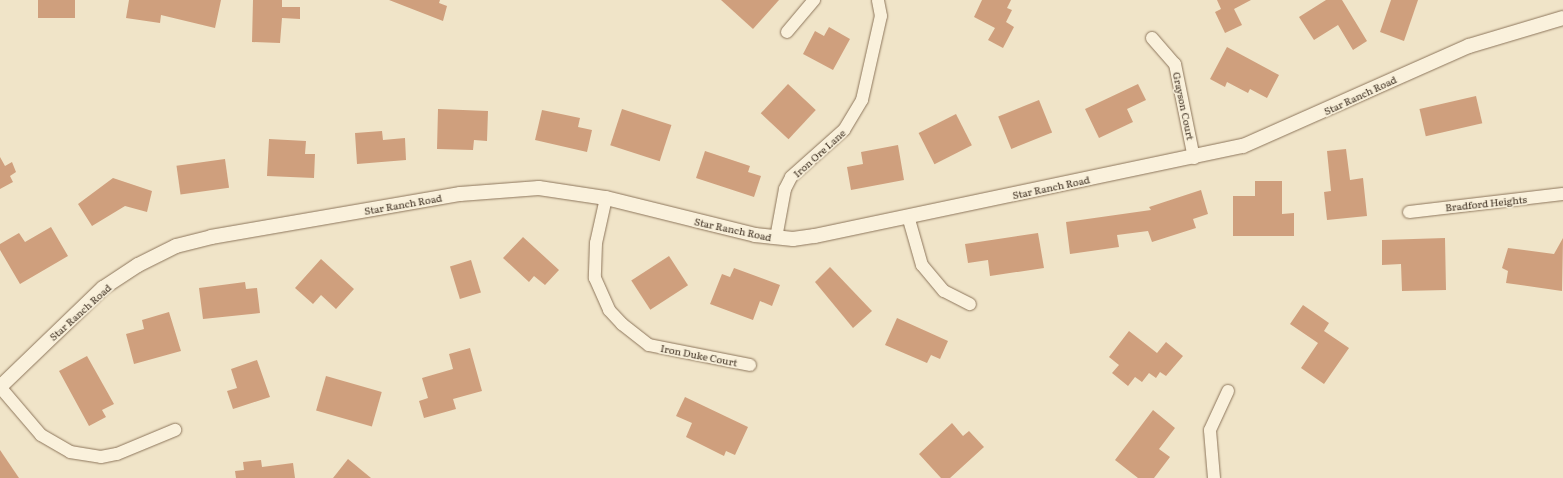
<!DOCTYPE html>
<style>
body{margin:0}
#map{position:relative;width:1563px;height:478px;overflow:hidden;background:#f0e4c8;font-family:Literata,serif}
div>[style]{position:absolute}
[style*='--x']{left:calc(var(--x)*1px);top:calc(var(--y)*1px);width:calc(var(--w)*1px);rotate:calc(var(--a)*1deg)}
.building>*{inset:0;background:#cf9f7d;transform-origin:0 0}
.roads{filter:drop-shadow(0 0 1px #8d765c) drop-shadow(0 0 1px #8d765c)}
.minor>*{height:12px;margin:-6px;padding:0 6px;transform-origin:6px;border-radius:6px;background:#faf1dc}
.tertiary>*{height:14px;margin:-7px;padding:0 7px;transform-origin:7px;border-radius:7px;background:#faf1dc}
span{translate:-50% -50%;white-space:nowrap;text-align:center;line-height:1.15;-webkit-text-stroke:3.5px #f7eed8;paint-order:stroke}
.street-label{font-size:10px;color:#3d2e20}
</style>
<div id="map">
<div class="building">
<div style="left:38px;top:0;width:37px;height:18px"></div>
<div style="clip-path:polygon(129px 0,221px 0,215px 28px,161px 15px,160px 23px,126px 18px)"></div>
<div style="clip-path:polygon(253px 0,282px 0,282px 7px,300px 7px,300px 19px,282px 18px,280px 43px,252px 42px)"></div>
<div style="clip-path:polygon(389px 0,440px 0,439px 3px,447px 6px,443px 21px)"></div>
<div style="clip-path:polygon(721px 0,779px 0,753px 29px)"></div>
<div style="clip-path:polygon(982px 0,1011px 0,1007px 8px,1012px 10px,1006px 22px,1014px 27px,1003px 48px,988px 40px,995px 28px,974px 17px)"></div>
<div style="clip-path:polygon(1217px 0,1251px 0,1234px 9px,1242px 25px,1225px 33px,1215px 12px,1221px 9px)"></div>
<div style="clip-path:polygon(1326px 0,1342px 0,1367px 41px,1353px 50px,1338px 25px,1314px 40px,1299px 17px)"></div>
<div style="clip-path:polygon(1391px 0,1418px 0,1404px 41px,1380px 32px)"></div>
<div style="clip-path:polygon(829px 27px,850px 39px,833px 70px,803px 54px,815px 31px,824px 36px)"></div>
<div style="clip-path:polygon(1227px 47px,1279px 75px,1267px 98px,1250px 89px,1248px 93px,1227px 82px,1225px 87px,1210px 79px)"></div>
<div style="left:788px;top:84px;width:38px;height:40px;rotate:43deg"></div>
<div style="clip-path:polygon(1138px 84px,1146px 100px,1127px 109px,1133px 122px,1099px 138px,1085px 109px)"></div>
<div style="left:1476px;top:96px;width:28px;height:58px;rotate:77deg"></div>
<div style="left:1039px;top:100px;width:35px;height:44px;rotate:68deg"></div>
<div style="clip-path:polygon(438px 109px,488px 111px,487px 141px,474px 140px,473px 150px,437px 149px)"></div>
<div style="left:622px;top:109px;width:52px;height:38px;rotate:18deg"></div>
<div style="clip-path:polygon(542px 110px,580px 118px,578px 127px,592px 130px,587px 152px,535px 140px)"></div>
<div style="left:956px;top:114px;width:35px;height:42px;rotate:63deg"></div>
<div style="clip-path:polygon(382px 131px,383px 140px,405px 138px,406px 160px,357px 164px,355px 133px)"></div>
<div style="clip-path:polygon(269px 139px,306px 141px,305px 154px,315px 154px,314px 178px,267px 176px)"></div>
<div style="clip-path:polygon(898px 145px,904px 180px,851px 190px,847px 167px,863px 164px,861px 152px)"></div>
<div style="clip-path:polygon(1346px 149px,1350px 180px,1363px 178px,1367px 216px,1327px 220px,1324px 192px,1331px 191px,1327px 151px)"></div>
<div style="clip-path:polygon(705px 151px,750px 166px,748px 172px,761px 176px,754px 197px,696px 178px)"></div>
<div style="clip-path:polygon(0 157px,5px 166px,12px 162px,16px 172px,10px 176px,13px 182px,0 189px)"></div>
<div style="left:225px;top:159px;width:29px;height:49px;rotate:82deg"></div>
<div style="clip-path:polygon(113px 178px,152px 191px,147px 212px,125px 206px,92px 226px,78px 204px)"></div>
<div style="clip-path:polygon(1255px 181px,1282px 181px,1282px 214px,1294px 213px,1294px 236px,1233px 236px,1233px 196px,1255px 196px)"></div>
<div style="clip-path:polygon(1201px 190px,1208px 214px,1193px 219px,1196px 228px,1152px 242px,1148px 231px,1117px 235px,1119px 247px,1070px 254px,1066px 222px,1151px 210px,1149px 207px)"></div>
<div style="clip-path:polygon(51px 227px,68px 256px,20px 284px,0 250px,0 244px,19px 233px,25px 242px)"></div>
<div style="clip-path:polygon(1038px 233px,1044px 268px,990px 276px,988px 260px,968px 263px,965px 244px)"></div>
<div style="clip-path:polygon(523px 237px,559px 270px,545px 285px,534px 276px,529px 282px,503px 258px)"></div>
<div style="clip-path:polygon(1445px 238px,1446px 290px,1402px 291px,1401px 264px,1382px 265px,1382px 240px)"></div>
<div style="clip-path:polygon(1563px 238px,1562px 291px,1506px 283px,1508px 271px,1502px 268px,1508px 248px,1554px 254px)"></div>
<div style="left:669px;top:256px;width:35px;height:45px;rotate:57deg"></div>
<div style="clip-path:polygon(321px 259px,354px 289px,336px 309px,321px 295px,313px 304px,295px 288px)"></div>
<div style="left:471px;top:260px;width:34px;height:22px;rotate:73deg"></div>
<div style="clip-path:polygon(830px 267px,872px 311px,853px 328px,815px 282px)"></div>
<div style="clip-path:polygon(734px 268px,780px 285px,772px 306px,760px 301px,753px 320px,710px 304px,722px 274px,730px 277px)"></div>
<div style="clip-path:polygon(245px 282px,246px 289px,257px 288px,260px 313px,203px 319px,199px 288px)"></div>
<div style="clip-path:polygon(1303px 305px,1329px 323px,1324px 331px,1349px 348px,1324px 384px,1301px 368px,1318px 343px,1290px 324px)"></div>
<div style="clip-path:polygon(169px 312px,181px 351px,134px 364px,126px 334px,144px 329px,142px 320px)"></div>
<div style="clip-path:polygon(897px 318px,948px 341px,940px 359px,931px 355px,927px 363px,885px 345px)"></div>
<div style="clip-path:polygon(1129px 331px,1157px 353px,1166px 342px,1183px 356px,1166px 376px,1160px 372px,1156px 378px,1149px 373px,1142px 382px,1135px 377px,1128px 386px,1112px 373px,1119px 365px,1109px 357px)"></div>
<div style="clip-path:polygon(470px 348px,482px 391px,453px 399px,456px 409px,424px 418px,419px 401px,428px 398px,422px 378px,453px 369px,449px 354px)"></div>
<div style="clip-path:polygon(87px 356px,114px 404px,102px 410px,106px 417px,89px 426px,59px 371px)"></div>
<div style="clip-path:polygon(257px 360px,270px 397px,233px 409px,227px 391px,237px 388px,231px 369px)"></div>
<div style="left:326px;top:376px;width:58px;height:36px;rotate:16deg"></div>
<div style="clip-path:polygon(685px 397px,748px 427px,735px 455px,726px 451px,724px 456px,686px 437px,692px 423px,676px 416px)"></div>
<div style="clip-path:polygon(1153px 410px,1175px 428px,1159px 449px,1170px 457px,1154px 478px,1138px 478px,1115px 460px)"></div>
<div style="clip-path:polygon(952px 423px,963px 436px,969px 431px,984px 447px,950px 478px,941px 478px,919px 454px)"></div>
<div style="clip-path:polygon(0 450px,19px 478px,0 478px)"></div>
<div style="clip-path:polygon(348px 459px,371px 478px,333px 478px)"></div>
<div style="clip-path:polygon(261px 460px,262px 467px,293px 463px,295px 478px,236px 478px,235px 471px,244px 470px,243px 462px)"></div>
</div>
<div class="roads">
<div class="minor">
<div style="--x:787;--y:32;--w:42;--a:-49.8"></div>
<div style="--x:1152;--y:38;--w:35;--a:49"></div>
<div style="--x:1175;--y:64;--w:96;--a:78.6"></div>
<div style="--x:606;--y:198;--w:46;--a:102.5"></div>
<div style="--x:596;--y:243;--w:35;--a:92"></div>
<div style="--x:595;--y:278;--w:35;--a:66"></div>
<div style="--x:609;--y:310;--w:19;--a:47"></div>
<div style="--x:622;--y:324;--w:34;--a:38"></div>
<div style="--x:649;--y:345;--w:103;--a:11.2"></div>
<div style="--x:1409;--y:212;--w:155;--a:-6.7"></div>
<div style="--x:908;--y:216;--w:51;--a:74.1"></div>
<div style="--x:922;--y:265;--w:34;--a:50"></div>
<div style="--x:944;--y:291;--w:29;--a:27"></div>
<div style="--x:776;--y:238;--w:50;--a:-79.6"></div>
<div style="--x:785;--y:189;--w:13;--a:-63"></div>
<div style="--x:791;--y:177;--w:71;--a:-41.6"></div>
<div style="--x:844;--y:130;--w:35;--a:-59"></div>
<div style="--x:862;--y:100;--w:86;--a:-77.3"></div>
<div style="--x:881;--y:16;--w:16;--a:-101"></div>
<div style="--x:0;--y:387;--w:63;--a:49.5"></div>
<div style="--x:41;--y:435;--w:34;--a:30"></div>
<div style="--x:70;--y:452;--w:31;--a:9"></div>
<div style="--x:101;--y:457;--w:16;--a:-11"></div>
<div style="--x:117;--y:454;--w:63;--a:-22.5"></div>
<div style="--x:1214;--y:478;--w:48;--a:-94.8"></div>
<div style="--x:1210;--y:430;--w:43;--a:-65.2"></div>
</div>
<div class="tertiary">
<div style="--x:0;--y:387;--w:143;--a:-43.9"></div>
<div style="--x:103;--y:288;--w:42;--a:-33.3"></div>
<div style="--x:138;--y:265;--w:42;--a:-26.6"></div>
<div style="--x:176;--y:246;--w:36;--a:-14"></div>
<div style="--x:211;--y:237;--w:253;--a:-9.8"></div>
<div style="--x:460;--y:194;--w:79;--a:-4.3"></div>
<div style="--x:539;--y:188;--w:68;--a:8.5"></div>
<div style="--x:606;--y:198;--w:154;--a:13.9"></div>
<div style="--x:755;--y:235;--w:38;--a:6"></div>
<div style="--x:793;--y:239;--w:22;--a:-8"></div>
<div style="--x:815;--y:236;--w:437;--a:-11.9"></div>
<div style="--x:1243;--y:146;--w:247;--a:-23.9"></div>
<div style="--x:1469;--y:46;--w:98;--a:-16.6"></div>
</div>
</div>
<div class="street-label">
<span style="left:1360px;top:95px;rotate:-25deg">Star Ranch Road</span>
<span style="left:1184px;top:106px;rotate:78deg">Grayson Court</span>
<span style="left:819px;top:153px;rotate:-42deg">Iron Ore Lane</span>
<span style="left:1051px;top:187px;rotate:-12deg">Star Ranch Road</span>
<span style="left:1486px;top:203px;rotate:-6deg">Bradford Heights</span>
<span style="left:403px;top:204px;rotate:-10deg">Star Ranch Road</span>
<span style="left:733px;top:229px;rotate:12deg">Star Ranch Road</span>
<span style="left:80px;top:312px;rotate:-42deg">Star Ranch Road</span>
<span style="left:699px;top:355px;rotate:11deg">Iron Duke Court</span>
</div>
</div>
